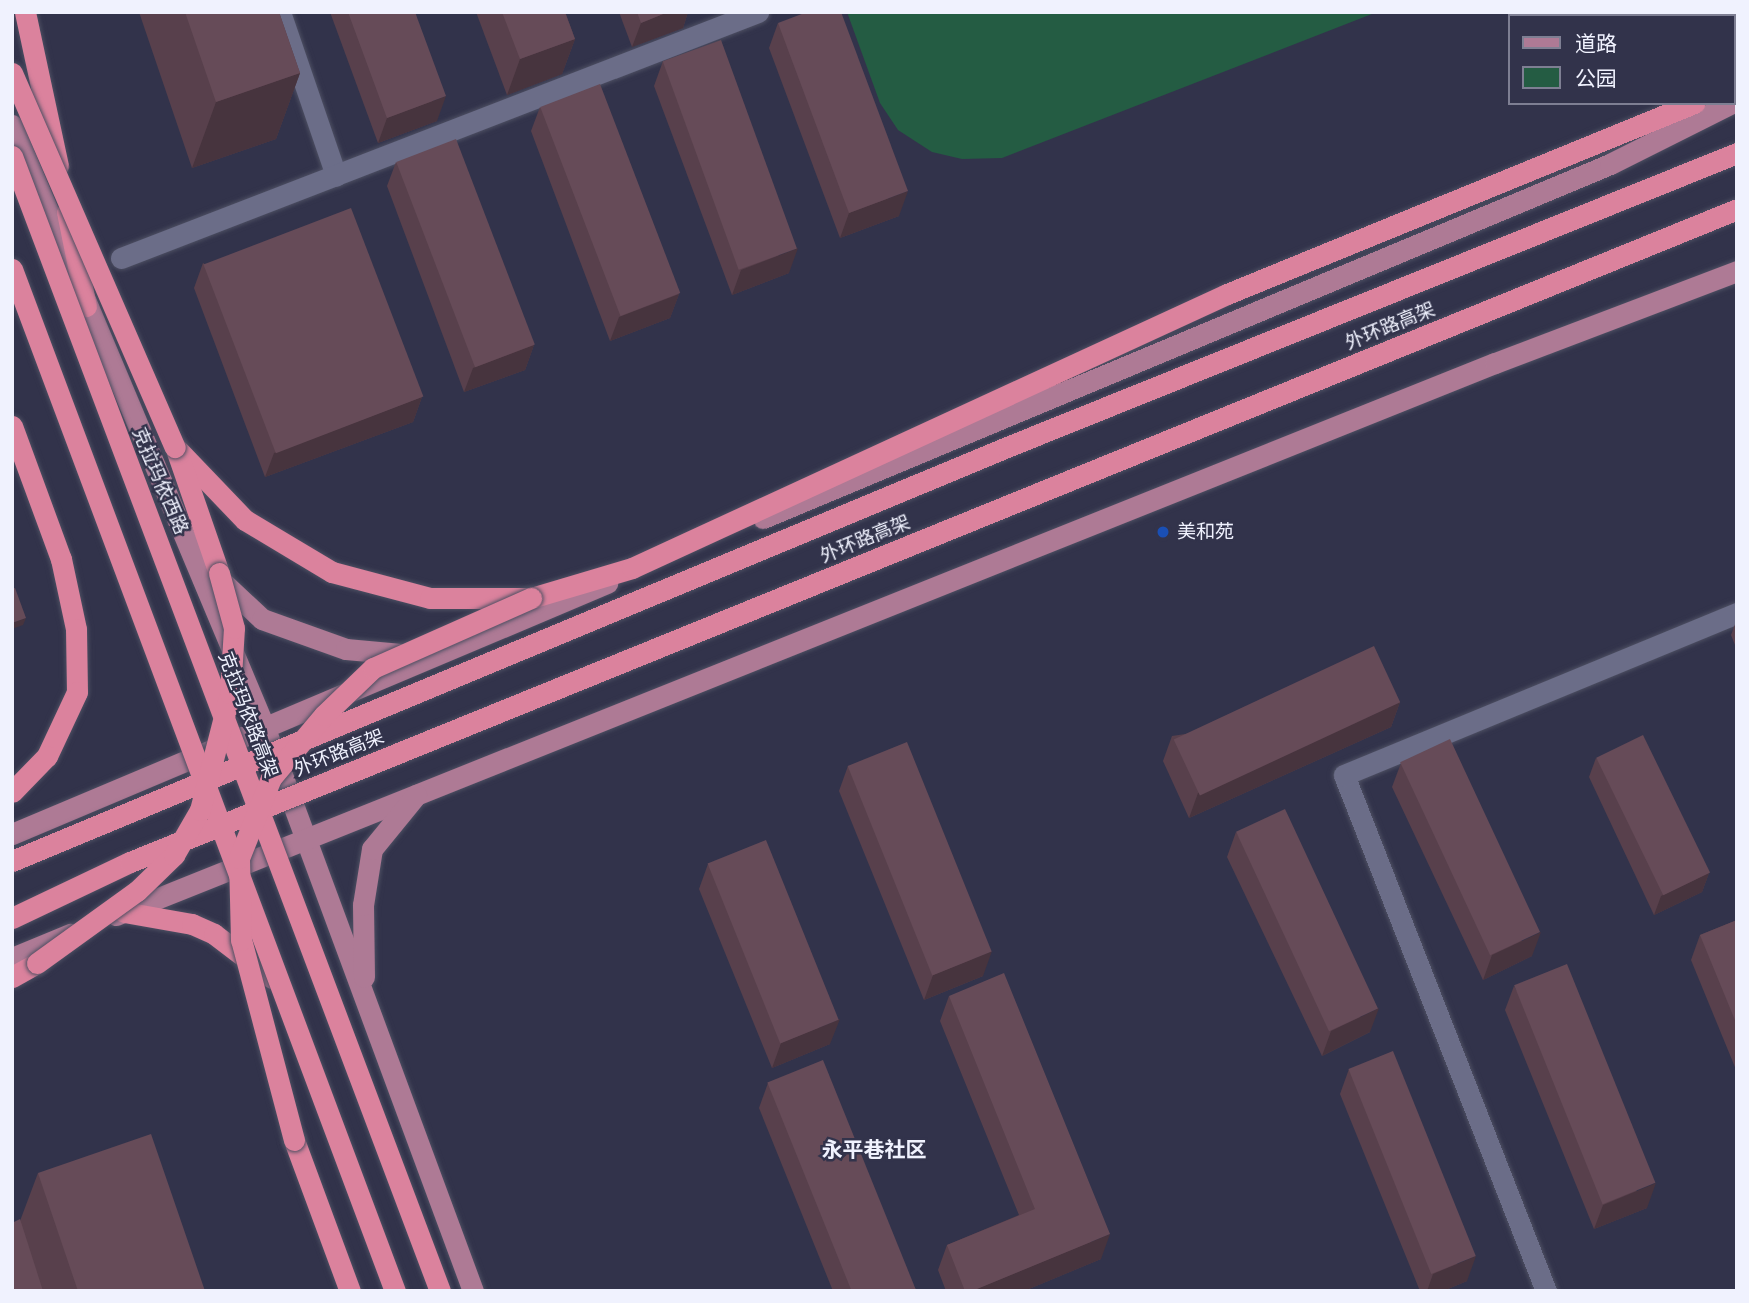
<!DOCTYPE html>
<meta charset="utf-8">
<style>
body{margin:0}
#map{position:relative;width:1749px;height:1303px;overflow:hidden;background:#32334b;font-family:"Archivo Narrow","Noto Sans SC",sans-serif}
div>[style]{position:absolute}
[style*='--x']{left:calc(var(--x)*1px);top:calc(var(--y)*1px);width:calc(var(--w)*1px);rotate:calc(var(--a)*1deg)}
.green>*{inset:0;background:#245c43}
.roads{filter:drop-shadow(0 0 2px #4d4f62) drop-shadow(0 0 2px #4d4f62)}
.minor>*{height:21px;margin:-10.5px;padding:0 10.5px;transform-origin:10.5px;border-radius:10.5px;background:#6b6d88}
.major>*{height:21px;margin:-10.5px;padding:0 10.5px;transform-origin:10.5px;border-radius:10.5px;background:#ae7a95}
.highway>*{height:21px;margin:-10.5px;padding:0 10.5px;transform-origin:10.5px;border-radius:10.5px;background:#db829d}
.bridges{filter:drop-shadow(0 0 2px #4d4f62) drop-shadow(0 0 2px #4d4f62)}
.highway-bridge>*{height:21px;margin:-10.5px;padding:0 10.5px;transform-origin:10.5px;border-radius:10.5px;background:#db829d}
.wall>*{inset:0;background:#58404c}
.shaded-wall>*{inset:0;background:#47343e}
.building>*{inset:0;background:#664b58;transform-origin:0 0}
.dots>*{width:19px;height:19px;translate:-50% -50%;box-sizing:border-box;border:4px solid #32334b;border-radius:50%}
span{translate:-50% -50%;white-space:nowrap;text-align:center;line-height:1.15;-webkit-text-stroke:5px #32334b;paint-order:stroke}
.street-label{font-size:19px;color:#f0f2fe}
.poi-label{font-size:19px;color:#f0f2fe}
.left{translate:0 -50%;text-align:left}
.neighbourhood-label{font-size:21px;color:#f0f2fe;font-weight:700}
.frame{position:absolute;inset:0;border:14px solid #f0f2fe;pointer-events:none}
.legend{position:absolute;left:1508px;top:14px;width:228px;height:91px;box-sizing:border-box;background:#32334b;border:2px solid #7e7f93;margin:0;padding:9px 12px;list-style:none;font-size:21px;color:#f0f2fe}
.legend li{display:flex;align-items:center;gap:14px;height:35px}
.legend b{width:35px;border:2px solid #7e7f93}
</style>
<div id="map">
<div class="green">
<div style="clip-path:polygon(847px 12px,1377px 12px,1002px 158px,962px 159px,932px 152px,898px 130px,880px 103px)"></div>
</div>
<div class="roads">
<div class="minor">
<div style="--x:280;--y:12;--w:173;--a:71.1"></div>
<div style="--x:121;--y:258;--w:683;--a:-21.12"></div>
<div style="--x:1546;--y:1291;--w:554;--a:-111.38"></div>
<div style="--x:1344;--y:775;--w:425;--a:-22.4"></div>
</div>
<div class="major">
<div style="--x:12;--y:125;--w:652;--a:67.25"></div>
<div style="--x:264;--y:726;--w:602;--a:69.7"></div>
<div style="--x:763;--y:518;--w:918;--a:-22.68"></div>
<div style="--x:1610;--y:164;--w:136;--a:-26.6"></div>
<div style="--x:215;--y:575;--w:64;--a:43.1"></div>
<div style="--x:262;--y:619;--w:89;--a:19.7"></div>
<div style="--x:346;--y:649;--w:66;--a:5.2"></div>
<div style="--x:12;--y:834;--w:646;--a:-22.87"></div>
<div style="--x:116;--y:915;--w:1485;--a:-21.82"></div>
<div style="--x:1495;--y:363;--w:259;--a:-20.8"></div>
<div style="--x:12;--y:958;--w:63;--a:-22.5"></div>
<div style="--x:364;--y:977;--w:72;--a:-90.8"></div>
<div style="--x:363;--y:905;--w:57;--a:-80.9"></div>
<div style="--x:372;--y:849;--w:70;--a:-50.8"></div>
</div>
<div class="highway">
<div style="--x:25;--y:12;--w:157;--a:77.9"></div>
<div style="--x:1733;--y:88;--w:4;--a:-14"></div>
<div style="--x:67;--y:212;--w:96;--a:78.6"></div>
<div style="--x:12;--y:426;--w:142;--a:69.8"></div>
<div style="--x:61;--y:559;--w:72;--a:77.9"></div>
<div style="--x:76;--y:629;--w:63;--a:89.1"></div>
<div style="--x:77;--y:692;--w:71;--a:115.1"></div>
<div style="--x:47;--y:756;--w:50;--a:134.2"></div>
<div style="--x:175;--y:447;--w:101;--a:46.2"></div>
<div style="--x:245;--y:520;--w:101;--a:30.9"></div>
<div style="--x:332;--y:572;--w:101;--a:14.9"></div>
<div style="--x:430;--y:598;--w:101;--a:0"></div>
<div style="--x:531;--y:598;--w:105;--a:-16.5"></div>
<div style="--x:632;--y:568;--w:655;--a:-24.73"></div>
<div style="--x:1227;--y:294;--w:505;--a:-22.24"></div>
<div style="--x:177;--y:452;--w:128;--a:70.9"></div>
<div style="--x:124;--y:912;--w:69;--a:10"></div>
<div style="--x:192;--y:924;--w:24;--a:24"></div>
<div style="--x:214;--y:934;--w:73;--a:37.2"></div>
<div style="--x:12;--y:977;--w:29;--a:-29"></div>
<div style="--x:294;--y:1140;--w:161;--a:69.7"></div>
</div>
</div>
<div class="bridges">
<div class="highway-bridge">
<div style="--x:12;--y:73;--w:408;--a:66.5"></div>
<div style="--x:12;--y:156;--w:1213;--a:69.34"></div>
<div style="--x:12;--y:269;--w:1091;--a:69.46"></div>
<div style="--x:12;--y:861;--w:1078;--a:-22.59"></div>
<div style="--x:1007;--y:447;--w:787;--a:-21.94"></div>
<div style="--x:12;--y:918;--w:131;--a:-25.4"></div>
<div style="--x:130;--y:862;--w:1735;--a:-22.11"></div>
<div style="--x:37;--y:963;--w:123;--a:-35.8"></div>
<div style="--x:137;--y:891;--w:52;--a:-44.2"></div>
<div style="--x:174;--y:855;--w:52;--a:-60"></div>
<div style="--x:200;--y:810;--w:121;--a:-75.6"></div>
<div style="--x:230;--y:693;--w:65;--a:-86.5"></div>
<div style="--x:234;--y:628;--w:57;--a:-105.3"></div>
<div style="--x:294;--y:1140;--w:207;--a:-104.8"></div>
<div style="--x:241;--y:940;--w:82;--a:-91.4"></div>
<div style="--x:239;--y:858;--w:86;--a:-68.2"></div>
<div style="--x:271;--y:778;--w:82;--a:-49.9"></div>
<div style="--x:324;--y:715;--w:68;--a:-43.8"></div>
<div style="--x:373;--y:668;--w:173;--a:-23.9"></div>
</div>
</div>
<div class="wall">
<div style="clip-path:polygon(139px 12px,279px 12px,300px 73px,276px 139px,192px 168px)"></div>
<div style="clip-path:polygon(330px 12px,415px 12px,437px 121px,378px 143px)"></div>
<div style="clip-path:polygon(476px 12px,565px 12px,575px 39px,562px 74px,507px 95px)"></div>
<div style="clip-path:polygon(619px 12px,688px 12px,683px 28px,632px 47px)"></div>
<div style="clip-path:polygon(778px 23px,899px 216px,840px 238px,769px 48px)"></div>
<div style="clip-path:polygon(663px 61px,789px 273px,732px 295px,654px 86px)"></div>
<div style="clip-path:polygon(540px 107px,679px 294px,670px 318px,610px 341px,531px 131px)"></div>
<div style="clip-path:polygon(396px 162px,534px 345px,525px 370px,464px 392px,387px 186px)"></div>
<div style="clip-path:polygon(203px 263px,422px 397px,413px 422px,265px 477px,194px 288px)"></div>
<div style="clip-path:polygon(1737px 619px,1737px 650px,1731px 635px)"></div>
<div style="clip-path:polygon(1400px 702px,1391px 727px,1189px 818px,1163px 761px,1172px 736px)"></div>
<div style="clip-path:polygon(1596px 758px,1709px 873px,1702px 892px,1654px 915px,1589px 777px)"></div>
<div style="clip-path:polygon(1401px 763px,1532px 956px,1483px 980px,1392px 787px)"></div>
<div style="clip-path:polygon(848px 766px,983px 976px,924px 1000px,839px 791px)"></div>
<div style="clip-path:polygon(1236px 832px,1370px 1032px,1322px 1056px,1227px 857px)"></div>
<div style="clip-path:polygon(708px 864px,830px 1044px,772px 1068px,699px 889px)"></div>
<div style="clip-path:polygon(1737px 920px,1737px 1072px,1691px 960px,1700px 935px)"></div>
<div style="clip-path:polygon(1514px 986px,1647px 1208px,1594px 1229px,1505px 1010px)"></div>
<div style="clip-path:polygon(949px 996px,1101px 1259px,1024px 1291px,946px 1291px,938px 1270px,947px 1245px,1019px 1215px,940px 1021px)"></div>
<div style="clip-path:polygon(1349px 1069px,1467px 1281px,1443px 1291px,1420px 1291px,1340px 1094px)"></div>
<div style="clip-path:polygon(768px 1083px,917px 1291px,833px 1291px,759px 1108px)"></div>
<div style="clip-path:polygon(38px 1173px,205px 1291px,12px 1291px,20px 1221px)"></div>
</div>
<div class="shaded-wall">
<div style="clip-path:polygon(668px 12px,688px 12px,683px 28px,632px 47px,641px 23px)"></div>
<div style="clip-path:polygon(575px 39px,562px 74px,507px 95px,520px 59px)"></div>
<div style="clip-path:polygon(300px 73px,276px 139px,192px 168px,216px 102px)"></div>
<div style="clip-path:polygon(446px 96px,437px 121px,378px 143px,387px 118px)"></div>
<div style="clip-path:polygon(908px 191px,899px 216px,840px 238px,849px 213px)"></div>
<div style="clip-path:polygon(798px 248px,789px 273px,732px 295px,741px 270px)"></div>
<div style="clip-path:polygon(679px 294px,670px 318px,610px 341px,619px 317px)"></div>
<div style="clip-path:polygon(534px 345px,525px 370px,464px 392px,473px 368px)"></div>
<div style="clip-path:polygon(422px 397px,413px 422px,265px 477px,274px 453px)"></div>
<div style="clip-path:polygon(26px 618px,23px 625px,12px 629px,12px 623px)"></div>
<div style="clip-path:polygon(1400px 702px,1391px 727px,1189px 818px,1198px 793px)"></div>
<div style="clip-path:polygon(1709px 873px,1702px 892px,1654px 915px,1661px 896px)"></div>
<div style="clip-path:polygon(1541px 932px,1532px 956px,1483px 980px,1492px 955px)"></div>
<div style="clip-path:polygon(992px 951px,983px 976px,924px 1000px,933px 975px)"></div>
<div style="clip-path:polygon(1379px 1008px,1370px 1032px,1322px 1056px,1331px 1031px)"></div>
<div style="clip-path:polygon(840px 1019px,830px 1044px,772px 1068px,781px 1043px)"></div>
<div style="clip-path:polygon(1656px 1183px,1647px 1208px,1594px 1229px,1603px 1205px)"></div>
<div style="clip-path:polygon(1110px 1234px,1101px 1259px,1024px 1291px,972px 1291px)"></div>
<div style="clip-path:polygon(1476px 1256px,1467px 1281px,1443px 1291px,1427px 1291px,1433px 1274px)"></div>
</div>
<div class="building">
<div style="clip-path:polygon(185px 12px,279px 12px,300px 73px,216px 102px)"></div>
<div style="clip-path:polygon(348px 12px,415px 12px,446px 96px,387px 118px)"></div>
<div style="clip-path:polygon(502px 12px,565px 12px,575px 39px,520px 59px)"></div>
<div style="clip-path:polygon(637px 12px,668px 12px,641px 23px)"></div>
<div style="clip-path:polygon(807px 12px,841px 12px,908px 191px,849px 213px,778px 23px)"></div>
<div style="left:721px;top:40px;width:222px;height:62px;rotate:70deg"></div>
<div style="left:600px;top:84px;width:224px;height:64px;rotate:69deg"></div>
<div style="left:456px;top:139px;width:220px;height:64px;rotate:69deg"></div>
<div style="left:351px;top:208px;width:202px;height:158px;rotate:69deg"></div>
<div style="clip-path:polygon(15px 588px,26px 618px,12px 623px,12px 589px)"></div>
<div style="left:1374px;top:646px;width:62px;height:221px;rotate:65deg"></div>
<div style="left:1643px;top:735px;width:153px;height:52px;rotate:64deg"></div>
<div style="left:1450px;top:739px;width:213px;height:55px;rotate:65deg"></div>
<div style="left:907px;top:742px;width:226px;height:64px;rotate:68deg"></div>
<div style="left:1285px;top:809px;width:220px;height:54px;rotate:65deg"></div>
<div style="left:766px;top:840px;width:194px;height:63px;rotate:68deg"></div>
<div style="clip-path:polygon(1737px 920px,1737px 1025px,1700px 935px)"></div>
<div style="left:1567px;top:964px;width:236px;height:57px;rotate:68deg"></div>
<div style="clip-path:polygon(1004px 973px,1110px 1234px,972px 1291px,965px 1291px,947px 1245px,1035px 1209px,949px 996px)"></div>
<div style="left:1393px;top:1051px;width:221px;height:48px;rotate:68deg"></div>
<div style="left:823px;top:1060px;width:249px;height:60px;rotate:68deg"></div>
<div style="clip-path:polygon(151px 1134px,205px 1291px,78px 1291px,38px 1173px)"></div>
<div style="clip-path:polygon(20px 1219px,43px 1291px,12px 1291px,12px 1223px)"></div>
</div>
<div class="dots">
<div style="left:1163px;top:532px;background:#1a4fb4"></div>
</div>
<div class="street-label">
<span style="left:1390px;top:326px;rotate:-22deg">外环路高架</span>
<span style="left:160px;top:481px;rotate:67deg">克拉玛依西路</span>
<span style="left:865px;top:539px;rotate:-22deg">外环路高架</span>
<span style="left:248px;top:715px;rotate:69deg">克拉玛依路高架</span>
<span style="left:339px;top:753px;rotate:-22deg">外环路高架</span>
</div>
<div class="poi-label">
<span class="left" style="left:1177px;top:532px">美和苑</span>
</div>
<div class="neighbourhood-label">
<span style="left:874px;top:1150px">永平巷社区</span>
</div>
<div class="frame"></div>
<ul class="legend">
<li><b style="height:9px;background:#ae7a95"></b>道路</li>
<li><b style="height:19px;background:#245c43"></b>公园</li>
</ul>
</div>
